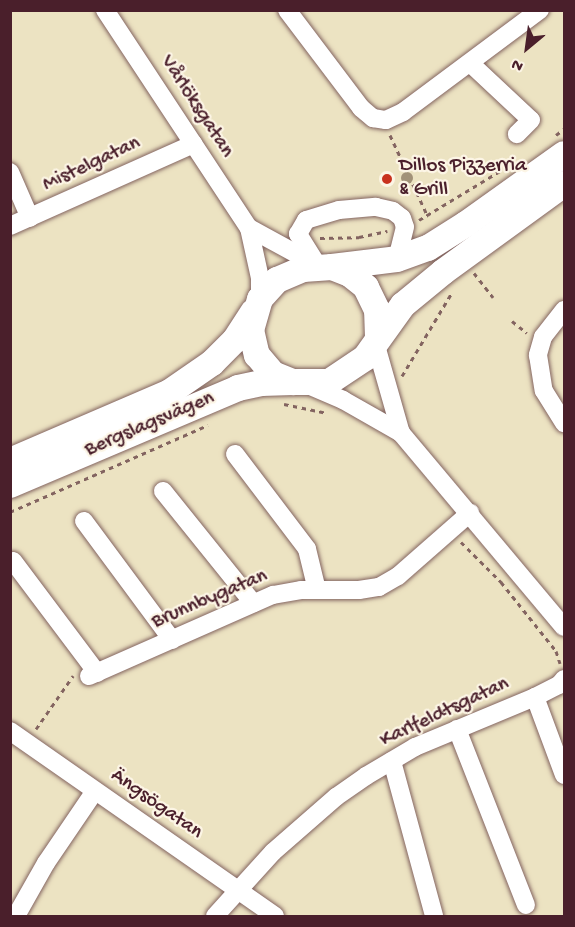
<!DOCTYPE html>
<meta charset="utf-8">
<style>
body{margin:0}
#map{position:relative;width:575px;height:927px;overflow:hidden;background:#ece3c2;font-family:"Gochi Hand",sans-serif}
div>[style]{position:absolute}
[style*='--x']{left:calc(var(--x)*1px);top:calc(var(--y)*1px);width:calc(var(--w)*1px);rotate:calc(var(--a)*1deg)}
.path>*{height:3px;margin-top:-1.5px;transform-origin:0;background:repeating-linear-gradient(90deg,#836460 0 4.5px,transparent 0 9px)}
.roads{filter:drop-shadow(0 0 2px #836460) drop-shadow(0 0 2px #836460)}
.minor>*{height:18px;margin:-9px;padding:0 9px;transform-origin:9px;border-radius:9px;background:#fff}
.highway>*{height:26px;margin:-13px;padding:0 13px;transform-origin:13px;border-radius:13px;background:#fff}
.trees>*{width:12px;height:12px;margin:-6px;border-radius:50%;background:#a29278}
.dots>*{width:16px;height:16px;translate:-50% -50%;box-sizing:border-box;border:3px solid #fcf5e5;border-radius:50%}
span{translate:-50% -50%;white-space:nowrap;text-align:center;line-height:1.15;-webkit-text-stroke:4.5px #fcf5e5;paint-order:stroke}
.street-label{font-size:21px;color:#4a1f2b}
.poi-label{font-size:21px;color:#4a1f2b}
.left{translate:0 -50%;text-align:left}
.frame{position:absolute;inset:0;border:12px solid #4a1f2b;pointer-events:none}
.north{position:absolute;left:497px;top:18px;width:60px;height:60px;-webkit-text-stroke:4px #fcf5e5;paint-order:stroke;rotate:209deg;font-size:16px;font-weight:700;line-height:24px;text-align:center;color:#4a1f2b}
.north::after{content:'';display:block;margin:auto;width:21px;height:27px;background:#4a1f2b;clip-path:polygon(50% 0,100% 100%,50% 72%,0 100%)}
</style>
<div id="map">
<div class="path">
<div style="--x:390;--y:135;--w:90;--a:65.1"></div>
<div style="--x:556;--y:135;--w:10;--a:-37"></div>
<div style="--x:419;--y:220;--w:110;--a:-31.2"></div>
<div style="--x:320;--y:238;--w:39;--a:-1"></div>
<div style="--x:359;--y:237;--w:29;--a:-12"></div>
<div style="--x:474;--y:273;--w:31;--a:52"></div>
<div style="--x:512;--y:321;--w:19;--a:39"></div>
<div style="--x:402;--y:376;--w:96;--a:-59.1"></div>
<div style="--x:284;--y:404;--w:44;--a:11.8"></div>
<div style="--x:10;--y:512;--w:216;--a:-23.7"></div>
<div style="--x:461;--y:542;--w:57;--a:45"></div>
<div style="--x:501;--y:582;--w:88;--a:51.4"></div>
<div style="--x:556;--y:651;--w:13;--a:72"></div>
<div style="--x:36;--y:729;--w:65;--a:-55.1"></div>
</div>
<div class="roads">
<div class="minor">
<div style="--x:105;--y:10;--w:261;--a:56.6"></div>
<div style="--x:249;--y:228;--w:51;--a:77.6"></div>
<div style="--x:260;--y:278;--w:21;--a:90"></div>
<div style="--x:287;--y:10;--w:123;--a:52.9"></div>
<div style="--x:361;--y:108;--w:16;--a:40"></div>
<div style="--x:373;--y:118;--w:13;--a:9"></div>
<div style="--x:386;--y:120;--w:19;--a:-25"></div>
<div style="--x:403;--y:112;--w:171;--a:-36.7"></div>
<div style="--x:470;--y:63;--w:83;--a:43.1"></div>
<div style="--x:531;--y:120;--w:20;--a:135"></div>
<div style="--x:10;--y:172;--w:50;--a:66.5"></div>
<div style="--x:10;--y:226;--w:201;--a:-24.1"></div>
<div style="--x:249;--y:228;--w:77;--a:28.6"></div>
<div style="--x:318;--y:266;--w:38;--a:-122"></div>
<div style="--x:298;--y:234;--w:16;--a:-60"></div>
<div style="--x:306;--y:220;--w:34;--a:-17"></div>
<div style="--x:339;--y:210;--w:37;--a:-5"></div>
<div style="--x:376;--y:207;--w:17;--a:13"></div>
<div style="--x:393;--y:211;--w:11;--a:38"></div>
<div style="--x:402;--y:218;--w:9;--a:72"></div>
<div style="--x:405;--y:227;--w:33;--a:104"></div>
<div style="--x:564;--y:310;--w:34;--a:128"></div>
<div style="--x:543;--y:337;--w:19;--a:106"></div>
<div style="--x:538;--y:355;--w:36;--a:81"></div>
<div style="--x:544;--y:391;--w:38;--a:58"></div>
<div style="--x:375;--y:342;--w:95;--a:74.1"></div>
<div style="--x:308;--y:385;--w:38;--a:23"></div>
<div style="--x:343;--y:400;--w:67;--a:29.6"></div>
<div style="--x:401;--y:433;--w:253;--a:50"></div>
<div style="--x:235;--y:454;--w:119;--a:52.8"></div>
<div style="--x:307;--y:549;--w:42;--a:76.3"></div>
<div style="--x:163;--y:491;--w:144;--a:51.2"></div>
<div style="--x:84;--y:521;--w:148;--a:53.5"></div>
<div style="--x:13;--y:561;--w:140;--a:53.1"></div>
<div style="--x:89;--y:676;--w:201;--a:-23.8"></div>
<div style="--x:273;--y:595;--w:28;--a:-10"></div>
<div style="--x:301;--y:590;--w:58;--a:0"></div>
<div style="--x:359;--y:590;--w:20;--a:-9"></div>
<div style="--x:379;--y:587;--w:22;--a:-30"></div>
<div style="--x:398;--y:576;--w:96;--a:-41.2"></div>
<div style="--x:535;--y:697;--w:83;--a:69.6"></div>
<div style="--x:457;--y:729;--w:189;--a:68.6"></div>
<div style="--x:10;--y:731;--w:323;--a:34.9"></div>
<div style="--x:392;--y:761;--w:161;--a:74.8"></div>
<div style="--x:16;--y:916;--w:61;--a:-60.5"></div>
<div style="--x:46;--y:863;--w:87;--a:-55.8"></div>
<div style="--x:215;--y:916;--w:86;--a:-47.8"></div>
<div style="--x:273;--y:852;--w:84;--a:-41.1"></div>
<div style="--x:336;--y:797;--w:37;--a:-35"></div>
<div style="--x:366;--y:776;--w:57;--a:-30.6"></div>
<div style="--x:415;--y:747;--w:130;--a:-22.6"></div>
<div style="--x:535;--y:697;--w:27;--a:-27"></div>
<div style="--x:559;--y:685;--w:8;--a:-50"></div>
</div>
<div class="highway">
<div style="--x:332;--y:267;--w:65;--a:-7"></div>
<div style="--x:397;--y:259;--w:33;--a:-20"></div>
<div style="--x:428;--y:248;--w:45;--a:-32.3"></div>
<div style="--x:466;--y:224;--w:120;--a:-35.5"></div>
<div style="--x:378;--y:337;--w:27;--a:-92"></div>
<div style="--x:377;--y:310;--w:25;--a:-116"></div>
<div style="--x:366;--y:287;--w:21;--a:-141"></div>
<div style="--x:350;--y:274;--w:19;--a:-159"></div>
<div style="--x:332;--y:267;--w:29;--a:176"></div>
<div style="--x:303;--y:269;--w:28;--a:157"></div>
<div style="--x:277;--y:280;--w:25;--a:132"></div>
<div style="--x:260;--y:299;--w:32;--a:106"></div>
<div style="--x:251;--y:330;--w:26;--a:77"></div>
<div style="--x:257;--y:355;--w:25;--a:50"></div>
<div style="--x:273;--y:374;--w:22;--a:22"></div>
<div style="--x:293;--y:382;--w:36;--a:0"></div>
<div style="--x:329;--y:382;--w:43;--a:-33.7"></div>
<div style="--x:365;--y:358;--w:65;--a:-54.4"></div>
<div style="--x:403;--y:305;--w:52;--a:-39.5"></div>
<div style="--x:443;--y:272;--w:150;--a:-36"></div>
<div style="--x:10;--y:461;--w:174;--a:-23.3"></div>
<div style="--x:170;--y:392;--w:51;--a:-34.6"></div>
<div style="--x:212;--y:363;--w:33;--a:-45"></div>
<div style="--x:235;--y:340;--w:33;--a:-57"></div>
<div style="--x:10;--y:485;--w:248;--a:-23"></div>
<div style="--x:238;--y:388;--w:24;--a:-12"></div>
<div style="--x:261;--y:383;--w:32;--a:-2"></div>
</div>
</div>
<div class="trees">
<div style="left:407px;top:178px"></div>
</div>
<div class="dots">
<div style="left:387px;top:179px;background:#c8321e"></div>
</div>
<div class="street-label">
<span style="left:196px;top:107px;rotate:57deg">Vårlöksgatan</span>
<span style="left:92px;top:165px;rotate:-25deg">Mistelgatan</span>
<span style="left:150px;top:425px;rotate:-23deg">Bergslagsvägen</span>
<span style="left:210px;top:600px;rotate:-23deg">Brunnbygatan</span>
<span style="left:445px;top:713px;rotate:-25deg">Karlfeldtsgatan</span>
<span style="left:156px;top:805px;rotate:35deg">Ängsögatan</span>
</div>
<div class="poi-label">
<span class="left" style="left:399px;top:179px">Dillos Pizzerria<br>&amp; Grill</span>
</div>
<div class="frame"></div>
<div class="north">N</div>
</div>
